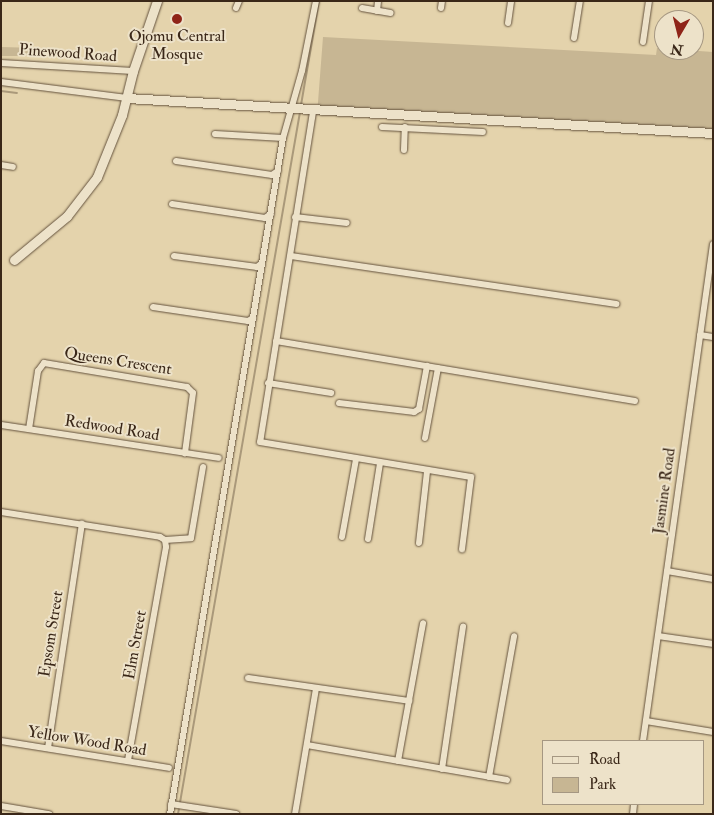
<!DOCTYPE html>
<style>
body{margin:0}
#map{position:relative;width:714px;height:815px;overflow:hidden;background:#e4d3ac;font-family:"IM FELL Double Pica",serif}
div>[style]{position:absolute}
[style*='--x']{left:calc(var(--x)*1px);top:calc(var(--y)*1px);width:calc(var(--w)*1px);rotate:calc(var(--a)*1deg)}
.green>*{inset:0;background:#c7b693}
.stream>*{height:2px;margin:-1px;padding:0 1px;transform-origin:1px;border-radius:1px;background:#aa997a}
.roads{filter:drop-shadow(0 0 1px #64523d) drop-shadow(0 0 1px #64523d)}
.street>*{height:6px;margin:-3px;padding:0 3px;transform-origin:3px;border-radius:3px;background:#ede2c9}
.secondary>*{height:9px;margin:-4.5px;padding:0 4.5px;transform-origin:4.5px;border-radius:4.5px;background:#ede2c9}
.dots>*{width:14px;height:14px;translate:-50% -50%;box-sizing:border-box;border:2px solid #ede2c9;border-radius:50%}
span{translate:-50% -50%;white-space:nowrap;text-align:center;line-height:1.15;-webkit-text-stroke:4px #ede2c9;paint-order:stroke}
.poi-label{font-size:16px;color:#3a2718}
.street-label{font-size:16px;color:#3a2718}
.frame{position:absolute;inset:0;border:2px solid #3a2718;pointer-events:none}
.legend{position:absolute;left:542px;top:740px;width:162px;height:65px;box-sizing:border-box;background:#ede2c9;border:1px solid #a59782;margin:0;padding:6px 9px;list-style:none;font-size:15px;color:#3a2718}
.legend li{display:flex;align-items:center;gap:10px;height:25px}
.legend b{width:25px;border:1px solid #a59782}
.north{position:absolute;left:654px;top:10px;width:50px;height:50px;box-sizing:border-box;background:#ede2c9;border:1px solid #a59782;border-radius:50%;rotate:188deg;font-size:14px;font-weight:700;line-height:20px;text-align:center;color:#3a2718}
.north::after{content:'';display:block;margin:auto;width:18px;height:22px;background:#8f2418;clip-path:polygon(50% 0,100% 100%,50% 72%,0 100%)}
</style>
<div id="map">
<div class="green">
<div style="clip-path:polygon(323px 37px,656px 55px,657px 48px,713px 52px,713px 137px,526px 124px,317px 115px)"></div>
<div style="clip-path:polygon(1px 47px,39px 48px,41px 56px,1px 56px)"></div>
</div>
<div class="stream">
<div style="--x:1;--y:91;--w:16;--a:7"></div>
<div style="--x:301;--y:105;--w:106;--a:-80.2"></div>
<div style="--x:178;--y:814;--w:713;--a:-80.14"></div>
</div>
<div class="roads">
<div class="street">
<div style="--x:236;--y:8;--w:8;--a:-67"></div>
<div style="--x:362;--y:8;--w:29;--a:10"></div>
<div style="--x:441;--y:8;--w:7;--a:-82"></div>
<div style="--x:377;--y:11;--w:10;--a:-84"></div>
<div style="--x:508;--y:23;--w:22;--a:-82"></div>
<div style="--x:574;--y:38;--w:37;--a:-81"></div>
<div style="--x:643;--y:42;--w:41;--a:-81.7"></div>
<div style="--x:1;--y:63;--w:132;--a:3.5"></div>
<div style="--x:1;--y:82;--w:127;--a:7.2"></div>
<div style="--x:313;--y:112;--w:334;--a:99.1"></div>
<div style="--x:260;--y:442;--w:214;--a:9.4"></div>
<div style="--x:471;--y:477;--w:73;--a:97.1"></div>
<div style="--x:382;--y:127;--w:101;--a:2.8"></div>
<div style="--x:215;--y:134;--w:68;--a:3.4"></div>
<div style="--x:404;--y:150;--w:23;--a:-88"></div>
<div style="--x:176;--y:161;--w:97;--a:8.3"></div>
<div style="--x:272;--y:175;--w:7;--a:-34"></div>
<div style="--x:1;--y:165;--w:12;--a:9"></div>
<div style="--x:172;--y:204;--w:94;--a:8.6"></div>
<div style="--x:265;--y:218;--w:7;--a:-34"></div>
<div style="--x:295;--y:217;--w:52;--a:6.6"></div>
<div style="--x:174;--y:256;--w:84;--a:7.5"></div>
<div style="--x:257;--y:267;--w:6;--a:-39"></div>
<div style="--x:291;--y:256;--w:329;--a:8.4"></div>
<div style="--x:153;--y:307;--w:96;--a:8.4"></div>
<div style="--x:248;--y:321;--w:6;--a:-31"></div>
<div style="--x:700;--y:335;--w:13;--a:9"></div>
<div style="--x:276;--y:341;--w:364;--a:9.5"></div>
<div style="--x:268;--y:383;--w:64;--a:9"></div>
<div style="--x:339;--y:403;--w:76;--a:6.8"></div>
<div style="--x:414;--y:412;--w:6;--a:-31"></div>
<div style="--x:419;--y:409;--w:44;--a:-79.5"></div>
<div style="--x:1;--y:425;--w:220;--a:8.6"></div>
<div style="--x:29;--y:429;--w:59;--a:-81.2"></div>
<div style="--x:38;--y:371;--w:10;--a:-53"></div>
<div style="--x:44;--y:363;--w:145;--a:9.5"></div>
<div style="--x:187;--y:387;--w:8;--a:45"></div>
<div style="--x:193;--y:393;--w:61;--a:97.6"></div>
<div style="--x:425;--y:438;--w:71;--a:-79.5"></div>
<div style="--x:1;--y:512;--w:161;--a:8.9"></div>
<div style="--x:160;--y:537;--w:6;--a:31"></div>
<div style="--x:165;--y:540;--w:7;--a:82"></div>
<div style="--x:166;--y:547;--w:217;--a:100.1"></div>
<div style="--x:342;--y:537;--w:79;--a:-79.8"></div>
<div style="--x:368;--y:539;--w:77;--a:-81"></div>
<div style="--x:165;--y:540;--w:26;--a:-4"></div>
<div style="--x:191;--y:538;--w:72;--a:-80.4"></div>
<div style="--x:419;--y:543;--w:71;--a:-83.6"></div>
<div style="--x:667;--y:571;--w:47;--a:9.9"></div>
<div style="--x:658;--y:636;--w:56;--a:8.3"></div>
<div style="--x:248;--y:678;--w:163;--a:8.1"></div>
<div style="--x:646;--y:721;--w:68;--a:9.3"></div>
<div style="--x:1;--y:741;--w:170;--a:9.1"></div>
<div style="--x:643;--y:741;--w:502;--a:-81.98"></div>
<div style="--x:307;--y:745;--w:203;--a:9.9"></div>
<div style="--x:48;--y:748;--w:227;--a:-81.4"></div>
<div style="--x:398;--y:761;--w:140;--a:-79.7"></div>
<div style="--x:442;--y:769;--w:144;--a:-81.6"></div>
<div style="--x:489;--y:777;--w:143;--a:-79.9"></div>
<div style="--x:171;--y:804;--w:66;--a:8.7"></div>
<div style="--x:1;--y:806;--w:49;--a:9.5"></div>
<div style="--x:170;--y:814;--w:685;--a:-80.51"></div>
<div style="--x:283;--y:138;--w:70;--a:-74.2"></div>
<div style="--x:302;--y:71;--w:71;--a:-78.7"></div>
<div style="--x:295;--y:814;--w:127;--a:-80.5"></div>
<div style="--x:633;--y:814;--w:10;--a:-84"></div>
</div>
<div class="secondary">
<div style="--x:127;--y:98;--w:587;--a:3.42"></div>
<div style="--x:14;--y:260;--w:69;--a:-39.7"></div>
<div style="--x:67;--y:216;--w:49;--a:-52.4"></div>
<div style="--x:97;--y:177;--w:67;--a:-68"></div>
<div style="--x:122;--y:115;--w:45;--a:-76"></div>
<div style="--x:133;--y:71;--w:74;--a:-71.1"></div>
</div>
</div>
<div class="dots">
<div style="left:177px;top:19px;background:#8f2418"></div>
</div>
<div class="poi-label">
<span style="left:177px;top:45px">Ojomu Central<br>Mosque</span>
</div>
<div class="street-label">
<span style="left:68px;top:53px;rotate:4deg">Pinewood Road</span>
<span style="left:118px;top:361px;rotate:9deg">Queens Crescent</span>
<span style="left:112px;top:428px;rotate:9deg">Redwood Road</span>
<span style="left:664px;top:491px;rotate:-82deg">Jasmine Road</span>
<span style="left:51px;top:634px;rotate:-81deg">Epsom Street</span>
<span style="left:135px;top:645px;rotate:-80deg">Elm Street</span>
<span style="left:87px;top:741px;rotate:9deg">Yellow Wood Road</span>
</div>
<div class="frame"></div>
<ul class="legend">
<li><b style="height:6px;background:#ede2c9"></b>Road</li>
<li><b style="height:14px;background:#c7b693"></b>Park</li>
</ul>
<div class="north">N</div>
</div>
